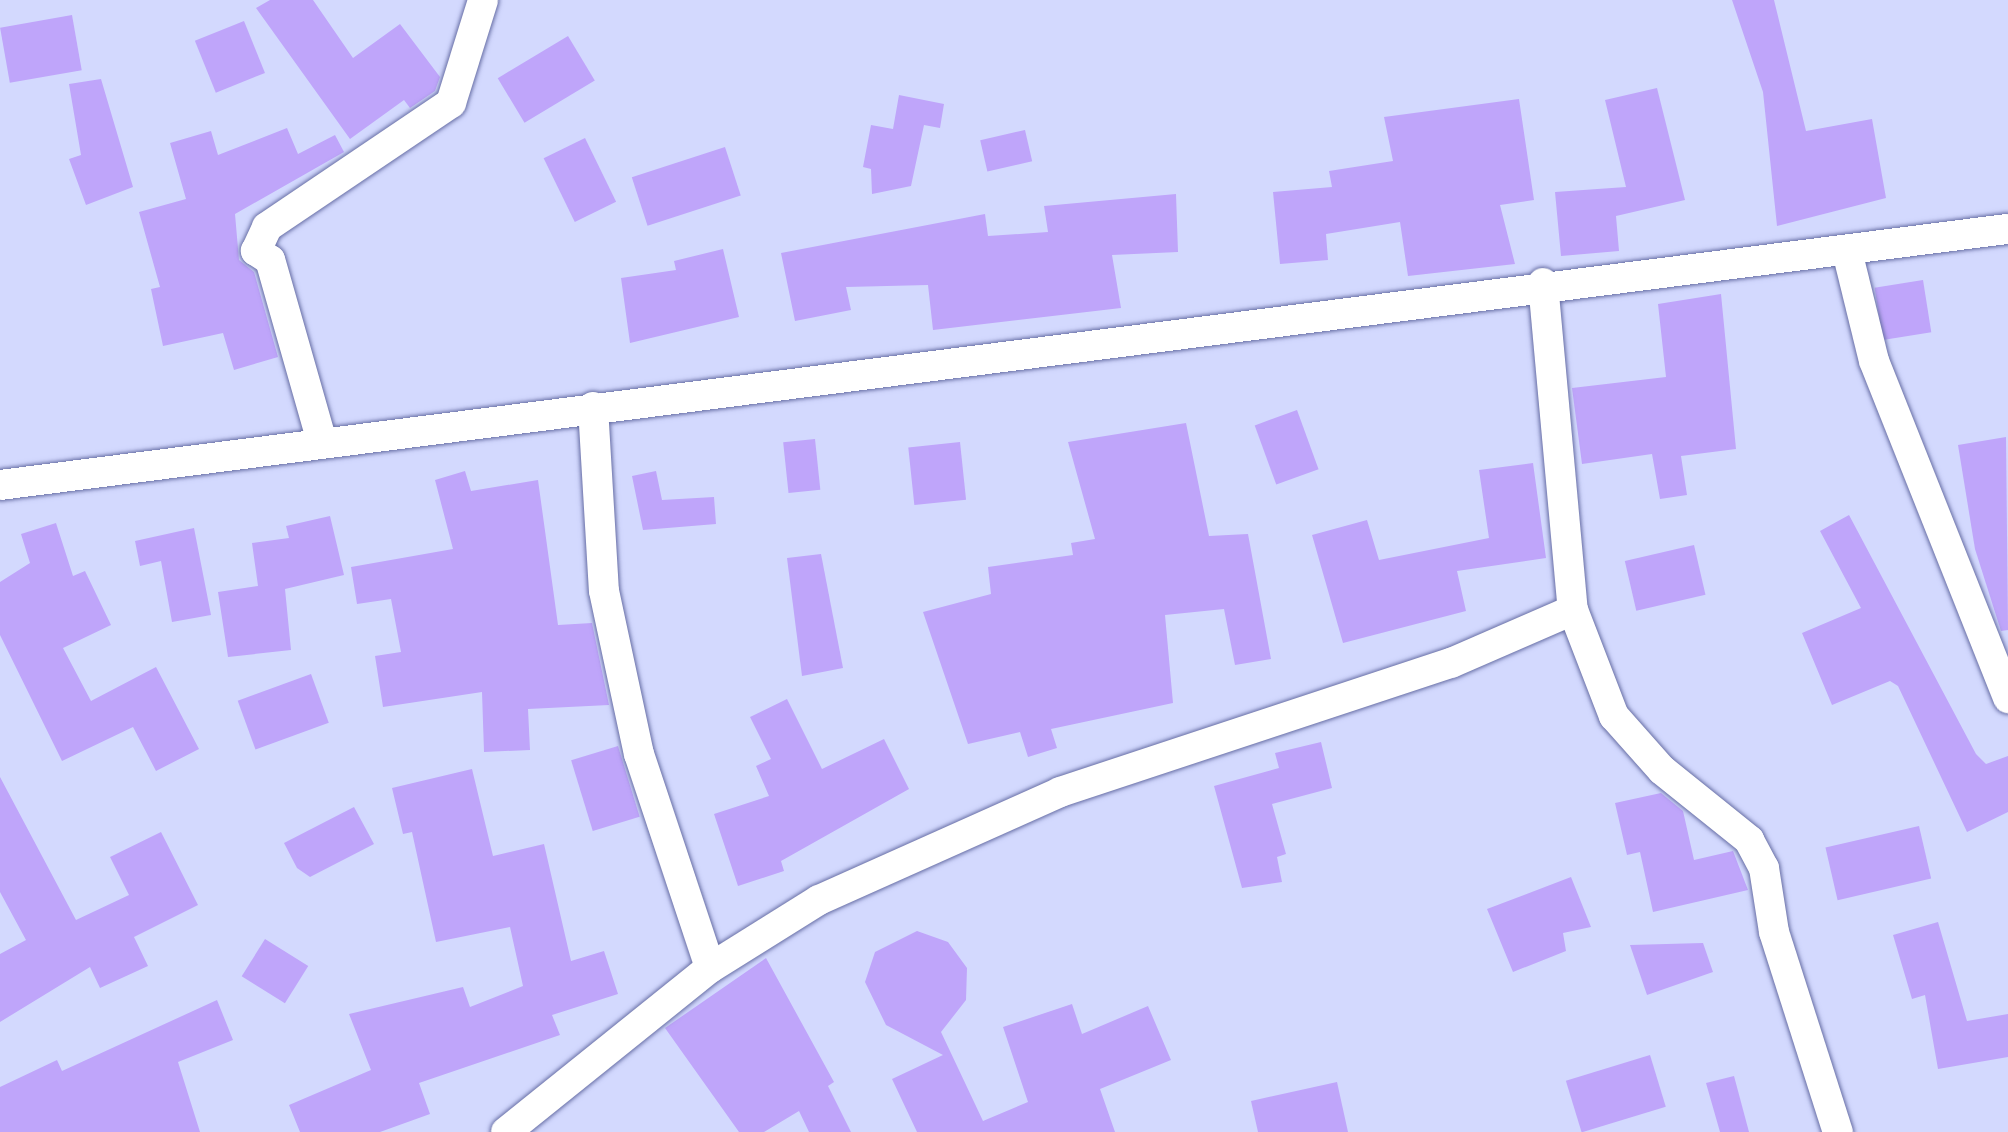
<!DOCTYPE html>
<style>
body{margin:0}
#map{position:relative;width:2008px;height:1132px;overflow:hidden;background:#d3d9fe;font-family:Overpass,sans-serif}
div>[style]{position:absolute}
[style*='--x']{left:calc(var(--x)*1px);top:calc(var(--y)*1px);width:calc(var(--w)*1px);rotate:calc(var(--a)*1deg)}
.building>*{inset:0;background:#bfa5fa;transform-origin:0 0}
.roads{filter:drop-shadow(0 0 2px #676ea5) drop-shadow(0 0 2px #676ea5)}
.minor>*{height:30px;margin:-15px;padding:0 15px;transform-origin:15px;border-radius:15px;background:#fff}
span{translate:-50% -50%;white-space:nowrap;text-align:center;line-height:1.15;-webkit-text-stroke:8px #fcfcfc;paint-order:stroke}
</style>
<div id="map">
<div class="building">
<div style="clip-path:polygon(270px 0,313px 0,353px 58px,400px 24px,440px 77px,435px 91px,410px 108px,404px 100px,350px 139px,256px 8px)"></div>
<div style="clip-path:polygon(1732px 0,1774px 0,1806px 131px,1872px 119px,1886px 198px,1777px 226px,1763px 92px)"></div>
<div style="left:72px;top:15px;width:56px;height:73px;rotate:80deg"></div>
<div style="left:244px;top:21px;width:56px;height:53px;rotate:68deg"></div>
<div style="left:568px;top:36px;width:52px;height:82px;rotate:59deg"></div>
<div style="clip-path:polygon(101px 79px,133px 187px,86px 205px,69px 159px,81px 155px,69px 84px)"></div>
<div style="clip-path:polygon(1657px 88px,1685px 200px,1616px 216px,1619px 251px,1561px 256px,1555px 192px,1626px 187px,1605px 100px)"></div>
<div style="clip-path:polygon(899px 95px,944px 104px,940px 128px,924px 125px,911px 186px,872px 194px,871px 169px,863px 167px,871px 125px,893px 129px)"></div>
<div style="clip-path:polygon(1519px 99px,1534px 200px,1500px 205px,1515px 264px,1408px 276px,1400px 222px,1326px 234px,1328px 260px,1280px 264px,1273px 192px,1332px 187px,1329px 171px,1393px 161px,1384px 117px)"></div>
<div style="clip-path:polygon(287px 128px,298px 154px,335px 135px,344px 152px,235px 214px,239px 260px,254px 272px,278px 357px,234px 370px,223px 333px,163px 346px,151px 289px,160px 287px,139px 212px,186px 199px,170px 143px,211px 131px,218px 155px)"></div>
<div style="left:1025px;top:130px;width:32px;height:46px;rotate:77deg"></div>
<div style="left:585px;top:138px;width:71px;height:46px;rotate:64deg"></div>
<div style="left:725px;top:147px;width:51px;height:98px;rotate:72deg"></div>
<div style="clip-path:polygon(1176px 194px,1178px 252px,1112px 255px,1121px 308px,933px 330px,928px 285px,846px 287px,851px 310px,795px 321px,781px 253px,985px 214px,988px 236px,1048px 232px,1044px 206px)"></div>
<div style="clip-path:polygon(723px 249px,739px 317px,630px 343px,621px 278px,676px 270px,674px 261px)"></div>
<div style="left:1923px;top:280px;width:53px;height:49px;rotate:81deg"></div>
<div style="clip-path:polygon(1721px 294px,1736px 449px,1681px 456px,1687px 495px,1660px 499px,1652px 454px,1582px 464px,1572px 388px,1666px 377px,1658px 304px)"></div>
<div style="left:1297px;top:410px;width:63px;height:45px;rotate:70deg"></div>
<div style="clip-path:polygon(1186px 423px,1209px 536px,1248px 534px,1271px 659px,1235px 665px,1224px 609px,1165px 615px,1173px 703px,1051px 729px,1057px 748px,1028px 757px,1020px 732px,968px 744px,923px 612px,991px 594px,988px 567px,1073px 555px,1071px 543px,1095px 539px,1068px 442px)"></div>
<div style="clip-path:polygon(2006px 437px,2008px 630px,2001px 631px,1975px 549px,1958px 445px)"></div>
<div style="left:815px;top:439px;width:51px;height:32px;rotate:84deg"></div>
<div style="left:960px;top:442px;width:58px;height:52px;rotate:84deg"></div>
<div style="clip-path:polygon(1533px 463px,1546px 558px,1457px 571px,1466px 611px,1343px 643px,1312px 535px,1367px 520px,1379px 560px,1489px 538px,1479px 470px)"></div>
<div style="clip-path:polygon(465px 471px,471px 491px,538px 480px,558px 625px,592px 623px,609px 705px,528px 709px,530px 750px,484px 752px,482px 692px,383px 707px,375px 656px,401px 652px,391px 599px,357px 604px,351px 567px,453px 549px,435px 480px)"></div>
<div style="clip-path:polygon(656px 471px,662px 500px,714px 497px,716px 524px,643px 530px,632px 476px)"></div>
<div style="clip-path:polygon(1849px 515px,1976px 754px,1986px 764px,2008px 756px,2008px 812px,1967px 832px,1898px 686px,1890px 681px,1832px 705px,1802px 633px,1861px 608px,1820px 531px)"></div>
<div style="clip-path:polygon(330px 516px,344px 575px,285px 589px,291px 650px,228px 657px,218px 592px,258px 586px,252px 543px,289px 538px,286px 526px)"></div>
<div style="clip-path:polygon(56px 523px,73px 576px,85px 571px,111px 625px,63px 648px,91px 701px,156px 667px,199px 749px,156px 771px,133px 727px,62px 761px,0 635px,0 582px,30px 563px,21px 534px)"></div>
<div style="clip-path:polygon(194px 528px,211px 615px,172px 622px,161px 561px,140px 566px,135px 541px)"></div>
<div style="left:1694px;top:545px;width:51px;height:71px;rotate:77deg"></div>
<div style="clip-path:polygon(821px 554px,843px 668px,802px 676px,787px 558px)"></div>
<div style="left:311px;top:674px;width:52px;height:78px;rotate:70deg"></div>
<div style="clip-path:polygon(787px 699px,822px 769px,884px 739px,909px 789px,781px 861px,784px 871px,738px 886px,714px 814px,769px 796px,756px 766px,771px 759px,750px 717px)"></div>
<div style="clip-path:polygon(1321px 742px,1332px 788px,1272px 804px,1286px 854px,1277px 857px,1282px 882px,1242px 888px,1214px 786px,1279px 768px,1275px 753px)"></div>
<div style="left:618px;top:746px;width:74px;height:49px;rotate:73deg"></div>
<div style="clip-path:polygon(472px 769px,493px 856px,544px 844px,571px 961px,604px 951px,618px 994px,552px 1015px,560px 1035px,419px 1083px,430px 1114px,380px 1132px,300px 1132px,289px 1105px,371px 1070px,349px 1014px,463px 987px,470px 1007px,523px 986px,510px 927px,436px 942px,412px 832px,403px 834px,392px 788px)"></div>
<div style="clip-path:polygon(0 777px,76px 920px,129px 895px,110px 857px,161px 832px,198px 905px,134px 937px,148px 966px,100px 988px,90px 967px,0 1022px,0 954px,26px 940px,0 892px)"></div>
<div style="clip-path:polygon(1661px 793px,1683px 811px,1694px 860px,1733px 851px,1748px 890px,1653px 912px,1640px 852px,1627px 855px,1615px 803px)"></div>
<div style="clip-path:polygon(354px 807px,374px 844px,310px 877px,297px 868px,284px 843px)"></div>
<div style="left:1919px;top:826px;width:54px;height:96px;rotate:77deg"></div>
<div style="clip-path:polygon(1571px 877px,1591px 927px,1563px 933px,1566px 951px,1513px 972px,1487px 909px)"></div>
<div style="clip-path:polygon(1938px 922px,1967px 1021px,2008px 1014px,2008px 1057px,1938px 1069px,1925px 995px,1912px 999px,1893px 935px)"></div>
<div style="clip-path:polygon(917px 931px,948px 942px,967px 968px,966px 1000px,941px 1032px,983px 1121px,1028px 1102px,1003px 1027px,1072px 1004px,1082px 1034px,1148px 1006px,1171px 1060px,1100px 1089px,1115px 1132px,917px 1132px,892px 1079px,943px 1055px,886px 1025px,865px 982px,875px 952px)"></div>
<div style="left:265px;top:939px;width:51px;height:44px;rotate:32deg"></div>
<div style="clip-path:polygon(1703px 943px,1713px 972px,1647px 995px,1630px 945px)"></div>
<div style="clip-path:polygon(766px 958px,834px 1082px,828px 1086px,851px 1132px,809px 1132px,799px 1111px,764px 1132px,739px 1132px,665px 1028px)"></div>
<div style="clip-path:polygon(217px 1000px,233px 1040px,178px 1062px,200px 1132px,0 1132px,0 1087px,57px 1060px,62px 1071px)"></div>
<div style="left:1650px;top:1055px;width:54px;height:88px;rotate:73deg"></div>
<div style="clip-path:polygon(1734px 1076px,1749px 1132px,1720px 1132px,1706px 1083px)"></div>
<div style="clip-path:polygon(1337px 1082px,1348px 1132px,1258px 1132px,1251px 1101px)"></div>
</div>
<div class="roads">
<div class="minor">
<div style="--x:1847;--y:251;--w:113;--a:76.2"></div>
<div style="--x:1874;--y:361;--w:363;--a:68.3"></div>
<div style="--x:1543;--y:283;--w:328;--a:84.8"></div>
<div style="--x:1573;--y:610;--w:114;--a:68.9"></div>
<div style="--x:1614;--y:716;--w:72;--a:48.4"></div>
<div style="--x:1662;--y:770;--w:112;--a:38.8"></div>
<div style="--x:1749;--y:840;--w:32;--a:62"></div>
<div style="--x:1764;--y:868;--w:65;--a:81.1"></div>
<div style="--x:1774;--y:932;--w:210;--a:72.3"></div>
<div style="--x:593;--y:407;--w:184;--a:86.6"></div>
<div style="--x:604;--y:591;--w:167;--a:77.9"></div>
<div style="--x:639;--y:754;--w:225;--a:71.6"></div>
<div style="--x:322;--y:442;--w:189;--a:-105.9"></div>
<div style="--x:270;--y:260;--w:17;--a:-147"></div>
<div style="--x:256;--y:251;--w:26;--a:-65"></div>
<div style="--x:267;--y:227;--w:222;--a:-34"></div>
<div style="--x:451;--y:103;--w:108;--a:-72.7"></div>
<div style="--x:0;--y:485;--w:2024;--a:-7.27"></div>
<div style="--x:506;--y:1132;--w:262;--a:-38.8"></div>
<div style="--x:710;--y:968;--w:128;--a:-32"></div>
<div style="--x:819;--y:900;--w:264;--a:-24.1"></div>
<div style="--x:1060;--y:792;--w:412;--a:-18.3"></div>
<div style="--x:1451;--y:663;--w:133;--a:-23.5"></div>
</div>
</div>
</div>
